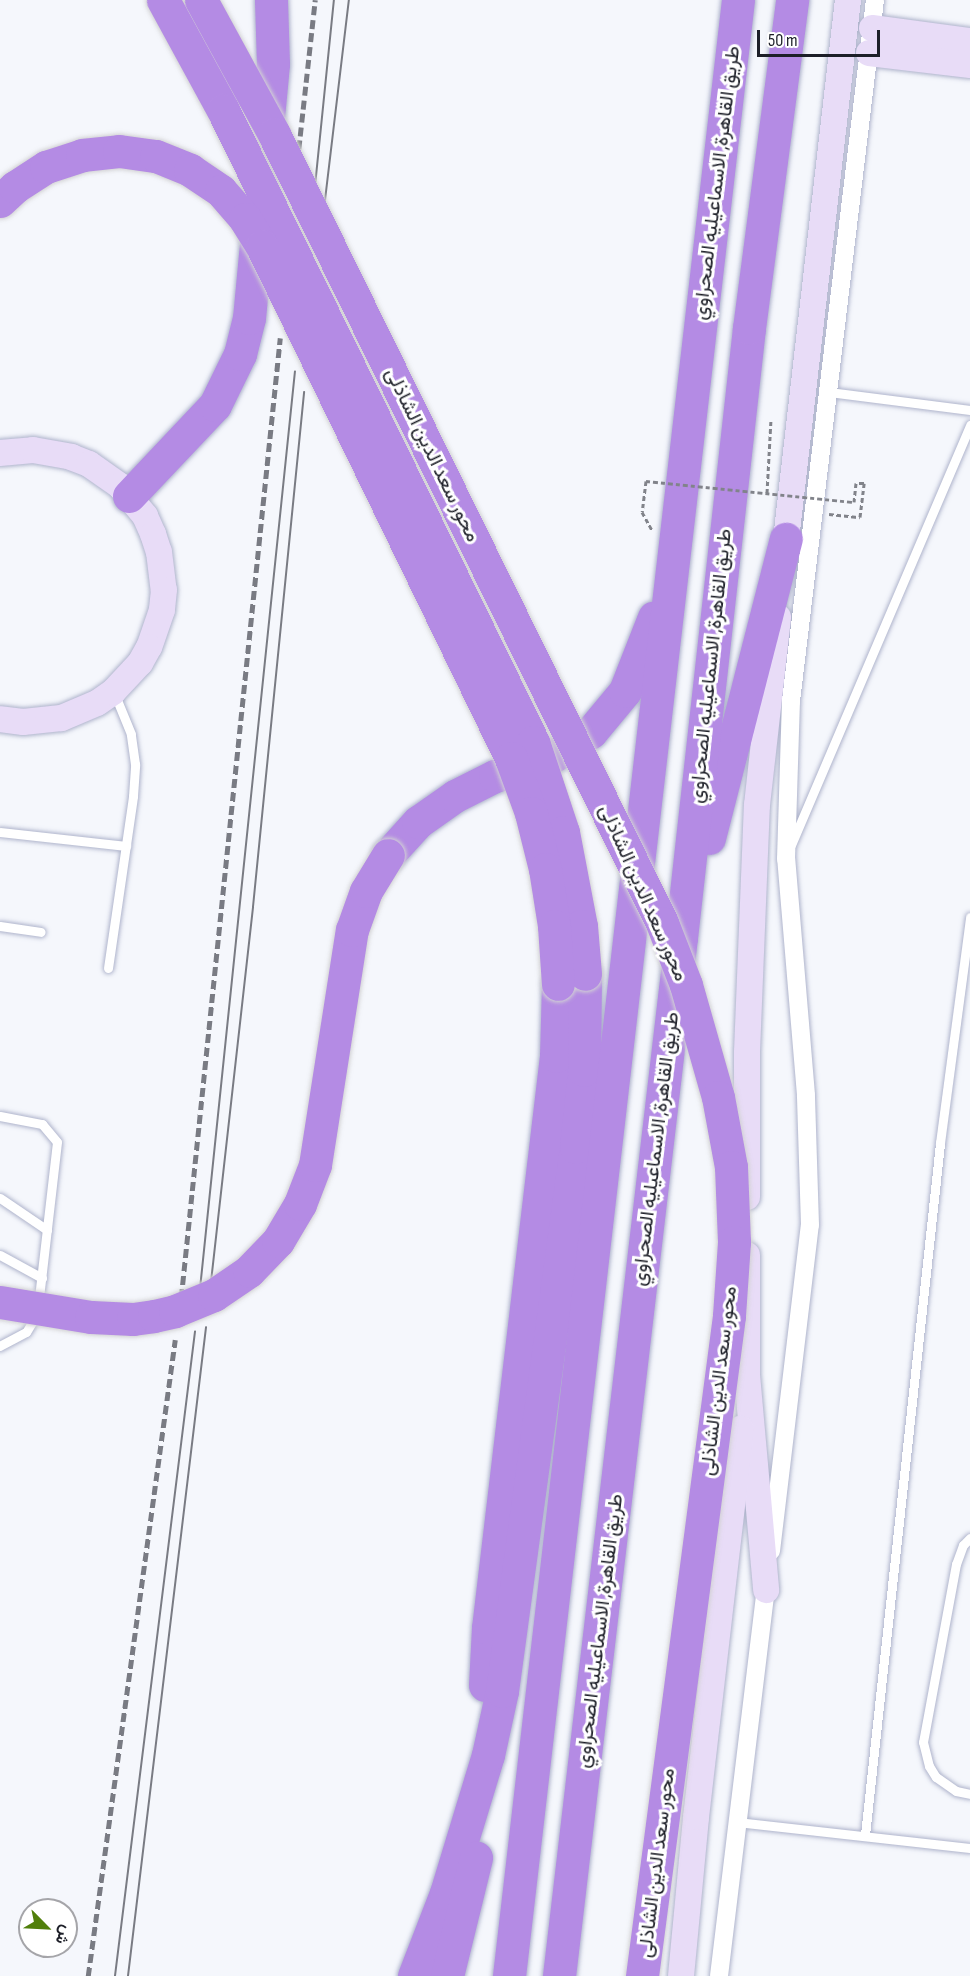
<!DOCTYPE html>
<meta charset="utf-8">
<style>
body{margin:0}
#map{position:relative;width:970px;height:1976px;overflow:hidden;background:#f5f7fc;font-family:"Sofia Sans Condensed",Vazirmatn,sans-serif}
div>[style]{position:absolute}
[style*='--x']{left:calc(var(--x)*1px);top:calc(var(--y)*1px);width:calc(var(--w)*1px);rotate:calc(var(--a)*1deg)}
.path>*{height:3px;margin-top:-1.5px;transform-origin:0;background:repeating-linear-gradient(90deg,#81838a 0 4.5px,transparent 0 7.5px)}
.roads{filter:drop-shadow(0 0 2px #afb4cc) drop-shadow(0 0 2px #afb4cc)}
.lane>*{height:9px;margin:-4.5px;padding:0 4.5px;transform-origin:4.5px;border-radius:4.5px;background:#fff}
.street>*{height:18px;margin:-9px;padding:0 9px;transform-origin:9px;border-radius:9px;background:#fff}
.secondary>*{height:26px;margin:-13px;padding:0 13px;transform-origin:13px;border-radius:13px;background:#e8dcf7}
.highway>*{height:33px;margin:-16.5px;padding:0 16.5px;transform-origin:16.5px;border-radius:16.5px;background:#b48be4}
.tram>*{height:1.5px;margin:-0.75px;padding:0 0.75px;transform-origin:0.75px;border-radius:0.75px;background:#797b83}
.rail>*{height:4.5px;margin-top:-2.25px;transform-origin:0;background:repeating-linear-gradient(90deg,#797b83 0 9px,transparent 0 13.5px)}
.path-bridge>*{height:3px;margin-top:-1.5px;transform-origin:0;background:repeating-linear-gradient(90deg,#81838a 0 4.5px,transparent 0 7.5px)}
.bridges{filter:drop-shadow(0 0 2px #d2d2d4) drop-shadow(0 0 2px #d2d2d4)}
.highway-bridge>*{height:33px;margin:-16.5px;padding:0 16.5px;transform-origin:16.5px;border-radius:16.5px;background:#b48be4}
span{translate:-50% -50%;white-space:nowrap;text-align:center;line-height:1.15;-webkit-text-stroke:6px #fff;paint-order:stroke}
.street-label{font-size:20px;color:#1d1f28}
.north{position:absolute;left:18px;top:1898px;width:60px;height:60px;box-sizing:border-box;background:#fff;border:2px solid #a5a5a9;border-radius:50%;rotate:114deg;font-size:16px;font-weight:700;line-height:24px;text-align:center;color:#1d1f28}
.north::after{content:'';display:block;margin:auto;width:21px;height:27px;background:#517f0b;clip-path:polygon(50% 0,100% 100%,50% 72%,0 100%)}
.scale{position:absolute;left:757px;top:30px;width:123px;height:27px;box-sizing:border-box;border:3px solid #1d1f28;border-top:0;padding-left:8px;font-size:18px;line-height:21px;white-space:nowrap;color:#1d1f28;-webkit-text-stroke:4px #fff;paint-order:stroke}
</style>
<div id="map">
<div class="path">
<div style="--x:646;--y:481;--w:31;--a:97"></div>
<div style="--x:642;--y:512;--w:21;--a:61"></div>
<div style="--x:767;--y:493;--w:74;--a:-86.9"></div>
<div style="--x:829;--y:514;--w:31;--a:6"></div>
<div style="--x:860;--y:517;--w:34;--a:-83"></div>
<div style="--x:864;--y:483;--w:8;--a:180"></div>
<div style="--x:856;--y:483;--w:19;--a:96"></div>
</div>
<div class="roads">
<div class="lane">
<div style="--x:829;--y:392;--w:142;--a:7.3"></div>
<div style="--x:0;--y:832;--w:127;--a:6.3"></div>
<div style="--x:791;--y:845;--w:457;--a:-66.9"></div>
<div style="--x:0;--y:926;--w:41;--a:8.3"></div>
<div style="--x:108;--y:968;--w:174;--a:-81.7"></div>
<div style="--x:133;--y:796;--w:32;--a:-86"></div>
<div style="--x:135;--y:764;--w:30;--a:-98"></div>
<div style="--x:131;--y:734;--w:42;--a:-112.3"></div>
<div style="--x:0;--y:1116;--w:43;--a:10.8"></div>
<div style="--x:42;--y:1124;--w:23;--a:50"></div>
<div style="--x:57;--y:1142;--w:173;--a:96.6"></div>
<div style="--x:37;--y:1314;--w:21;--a:121"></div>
<div style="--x:26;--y:1332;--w:30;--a:152"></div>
<div style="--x:0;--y:1198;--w:57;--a:34.2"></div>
<div style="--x:0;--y:1255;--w:48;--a:28.7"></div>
<div style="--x:970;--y:1538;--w:10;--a:135"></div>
<div style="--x:963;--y:1545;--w:20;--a:110"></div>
<div style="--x:956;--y:1564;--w:181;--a:100.5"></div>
<div style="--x:923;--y:1742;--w:25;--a:76"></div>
<div style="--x:929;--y:1766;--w:13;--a:58"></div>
<div style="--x:936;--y:1777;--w:24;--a:35"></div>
<div style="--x:956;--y:1791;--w:14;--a:12"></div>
<div style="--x:737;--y:1822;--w:234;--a:6.4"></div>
<div style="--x:865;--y:1835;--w:696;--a:-83.81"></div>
<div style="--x:940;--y:1143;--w:228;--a:-82.4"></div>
</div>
<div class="street">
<div style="--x:771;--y:1551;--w:328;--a:-83.2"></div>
<div style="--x:810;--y:1225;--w:130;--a:-91.8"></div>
<div style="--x:806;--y:1095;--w:237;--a:-94.8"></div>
<div style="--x:786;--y:859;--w:158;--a:-88.2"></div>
<div style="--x:791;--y:701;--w:706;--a:-83.17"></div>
<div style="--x:719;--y:1976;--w:400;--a:-83.1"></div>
</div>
<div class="secondary">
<div style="--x:872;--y:28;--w:99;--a:7.6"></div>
<div style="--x:869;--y:53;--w:102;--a:6.8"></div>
<div style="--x:0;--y:453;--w:33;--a:-5"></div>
<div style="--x:33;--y:450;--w:39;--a:10"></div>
<div style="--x:71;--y:457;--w:19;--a:21"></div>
<div style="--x:89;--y:464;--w:38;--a:35"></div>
<div style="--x:120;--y:486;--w:39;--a:50"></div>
<div style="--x:145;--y:516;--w:20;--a:66"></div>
<div style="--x:153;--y:534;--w:19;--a:72"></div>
<div style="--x:159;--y:552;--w:38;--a:83"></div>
<div style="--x:164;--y:590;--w:20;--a:96"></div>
<div style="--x:162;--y:610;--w:39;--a:109"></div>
<div style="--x:149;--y:647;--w:18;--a:119"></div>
<div style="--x:140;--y:663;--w:40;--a:133"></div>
<div style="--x:113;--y:692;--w:19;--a:145"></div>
<div style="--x:97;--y:703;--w:39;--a:157"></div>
<div style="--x:61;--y:718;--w:38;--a:174"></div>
<div style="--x:23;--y:722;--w:23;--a:-173"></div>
<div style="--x:784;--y:557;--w:561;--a:-83.45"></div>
<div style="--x:747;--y:1197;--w:145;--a:-90"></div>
<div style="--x:747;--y:1052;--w:247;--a:-87.7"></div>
<div style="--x:757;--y:805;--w:189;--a:-83.6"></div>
<div style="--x:747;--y:1255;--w:120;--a:90"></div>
<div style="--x:747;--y:1375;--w:216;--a:84.9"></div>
<div style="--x:681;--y:1976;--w:160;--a:-84.6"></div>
<div style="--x:696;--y:1817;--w:391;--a:-83.4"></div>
</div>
<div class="highway">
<div style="--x:129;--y:496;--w:125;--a:-46.6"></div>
<div style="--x:215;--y:405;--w:57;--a:-63.9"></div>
<div style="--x:240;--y:354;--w:37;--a:-76"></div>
<div style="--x:249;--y:318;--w:255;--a:-84.6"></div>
<div style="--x:273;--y:64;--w:64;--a:-91.8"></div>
<div style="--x:709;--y:838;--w:309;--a:-75.6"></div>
<div style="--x:388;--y:855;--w:45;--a:-47.7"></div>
<div style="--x:418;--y:822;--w:45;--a:-35.1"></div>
<div style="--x:455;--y:796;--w:45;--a:-26.6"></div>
<div style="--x:495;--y:776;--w:54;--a:-17.1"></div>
<div style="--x:547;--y:760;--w:52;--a:-32.5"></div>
<div style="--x:591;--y:732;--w:53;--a:-50.3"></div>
<div style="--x:625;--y:691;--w:79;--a:-68.6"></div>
<div style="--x:485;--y:1685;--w:57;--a:-87"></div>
<div style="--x:488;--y:1628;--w:576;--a:-83.22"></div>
<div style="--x:556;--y:1056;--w:72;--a:-88.4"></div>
<div style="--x:414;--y:1976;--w:89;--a:-68.9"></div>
<div style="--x:446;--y:1893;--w:144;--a:-73.1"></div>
<div style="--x:488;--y:1755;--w:66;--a:-77.7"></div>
<div style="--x:502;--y:1691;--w:549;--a:-82.25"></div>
<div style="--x:576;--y:1147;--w:77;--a:-84.1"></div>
<div style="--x:584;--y:1070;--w:96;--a:-89.4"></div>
<div style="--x:447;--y:1976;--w:122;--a:-76.2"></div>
<div style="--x:509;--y:1976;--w:1989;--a:-83.39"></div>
<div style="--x:559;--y:1976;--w:1045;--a:-83.3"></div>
<div style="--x:681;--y:938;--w:614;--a:-83.64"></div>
<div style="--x:749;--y:328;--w:331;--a:-82.5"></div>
</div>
</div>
<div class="tram">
<div style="--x:314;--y:196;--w:197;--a:-84.2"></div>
<div style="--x:323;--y:217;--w:219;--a:-83.2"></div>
<div style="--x:211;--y:1282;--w:377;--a:-83.6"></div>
<div style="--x:253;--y:907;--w:517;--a:-84.33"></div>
<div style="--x:200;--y:1289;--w:922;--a:-84.09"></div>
<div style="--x:115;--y:1976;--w:649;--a:-82.92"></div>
<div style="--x:128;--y:1976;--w:653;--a:-83.14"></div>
</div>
<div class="rail">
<div style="--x:297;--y:163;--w:164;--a:-83.7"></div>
<div style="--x:181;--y:1298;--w:965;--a:-84.11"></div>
<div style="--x:88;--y:1976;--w:642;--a:-82.21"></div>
</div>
<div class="path-bridge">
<div style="--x:646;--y:481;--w:209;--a:5.8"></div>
</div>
<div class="bridges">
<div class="highway-bridge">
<div style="--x:163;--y:0;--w:125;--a:61.4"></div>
<div style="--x:223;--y:110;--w:704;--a:63.87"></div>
<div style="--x:533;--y:742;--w:95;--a:71.6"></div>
<div style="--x:563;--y:832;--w:96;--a:79.2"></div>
<div style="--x:581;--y:926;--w:48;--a:85.2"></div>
<div style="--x:201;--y:0;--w:153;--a:61.4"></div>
<div style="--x:274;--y:134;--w:879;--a:63.81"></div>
<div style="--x:662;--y:923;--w:66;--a:68.8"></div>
<div style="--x:686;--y:985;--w:116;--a:74.1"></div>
<div style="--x:718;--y:1097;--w:71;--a:79.5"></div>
<div style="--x:731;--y:1167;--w:75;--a:87.7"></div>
<div style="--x:734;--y:1242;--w:74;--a:93.9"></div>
<div style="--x:729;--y:1316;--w:666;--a:97.51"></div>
<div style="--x:0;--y:201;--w:21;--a:-43"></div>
<div style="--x:15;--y:187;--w:37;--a:-33"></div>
<div style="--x:46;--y:167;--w:38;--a:-18"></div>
<div style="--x:82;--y:155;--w:37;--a:-6"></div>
<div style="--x:119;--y:151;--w:37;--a:8"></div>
<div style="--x:156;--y:156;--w:37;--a:22"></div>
<div style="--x:190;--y:170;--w:37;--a:34"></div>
<div style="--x:221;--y:191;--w:37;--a:49"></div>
<div style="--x:245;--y:219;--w:32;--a:58"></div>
<div style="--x:262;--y:246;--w:569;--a:64.07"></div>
<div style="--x:511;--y:758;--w:59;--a:70"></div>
<div style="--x:531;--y:813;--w:58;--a:76"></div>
<div style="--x:545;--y:869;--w:58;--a:81"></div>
<div style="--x:554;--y:926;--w:58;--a:86.1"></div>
<div style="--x:0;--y:1302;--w:92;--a:9.4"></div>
<div style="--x:91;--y:1317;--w:42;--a:2.7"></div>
<div style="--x:133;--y:1319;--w:21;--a:-8"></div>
<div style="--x:154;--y:1316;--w:22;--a:-13"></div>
<div style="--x:175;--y:1311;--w:42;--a:-22.3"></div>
<div style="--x:214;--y:1295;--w:42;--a:-34.4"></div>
<div style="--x:249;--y:1271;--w:42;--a:-46"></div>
<div style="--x:278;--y:1241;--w:43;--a:-59.3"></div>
<div style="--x:300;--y:1204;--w:42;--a:-69"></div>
<div style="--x:315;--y:1165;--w:238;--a:-81.1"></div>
<div style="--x:352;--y:930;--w:41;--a:-70.3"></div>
<div style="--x:366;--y:891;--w:42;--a:-58.6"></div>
</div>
</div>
<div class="street-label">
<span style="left:717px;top:183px;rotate:-83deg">طريق القاهرة, الاسماعيليه الصحراوي</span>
<span style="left:432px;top:455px;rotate:64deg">محور سعد الدين الشاذلى</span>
<span style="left:711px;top:666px;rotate:-84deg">طريق القاهرة, الاسماعيليه الصحراوي</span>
<span style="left:643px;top:893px;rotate:66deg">محور سعد الدين الشاذلى</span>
<span style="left:656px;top:1149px;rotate:-83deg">طريق القاهرة, الاسماعيليه الصحراوي</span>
<span style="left:719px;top:1381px;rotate:-83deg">محور سعد الدين الشاذلى</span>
<span style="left:600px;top:1631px;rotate:-83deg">طريق القاهرة, الاسماعيليه الصحراوي</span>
<span style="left:657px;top:1863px;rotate:-83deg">محور سعد الدين الشاذلى</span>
</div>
<div class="north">ش</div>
<div class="scale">50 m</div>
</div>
